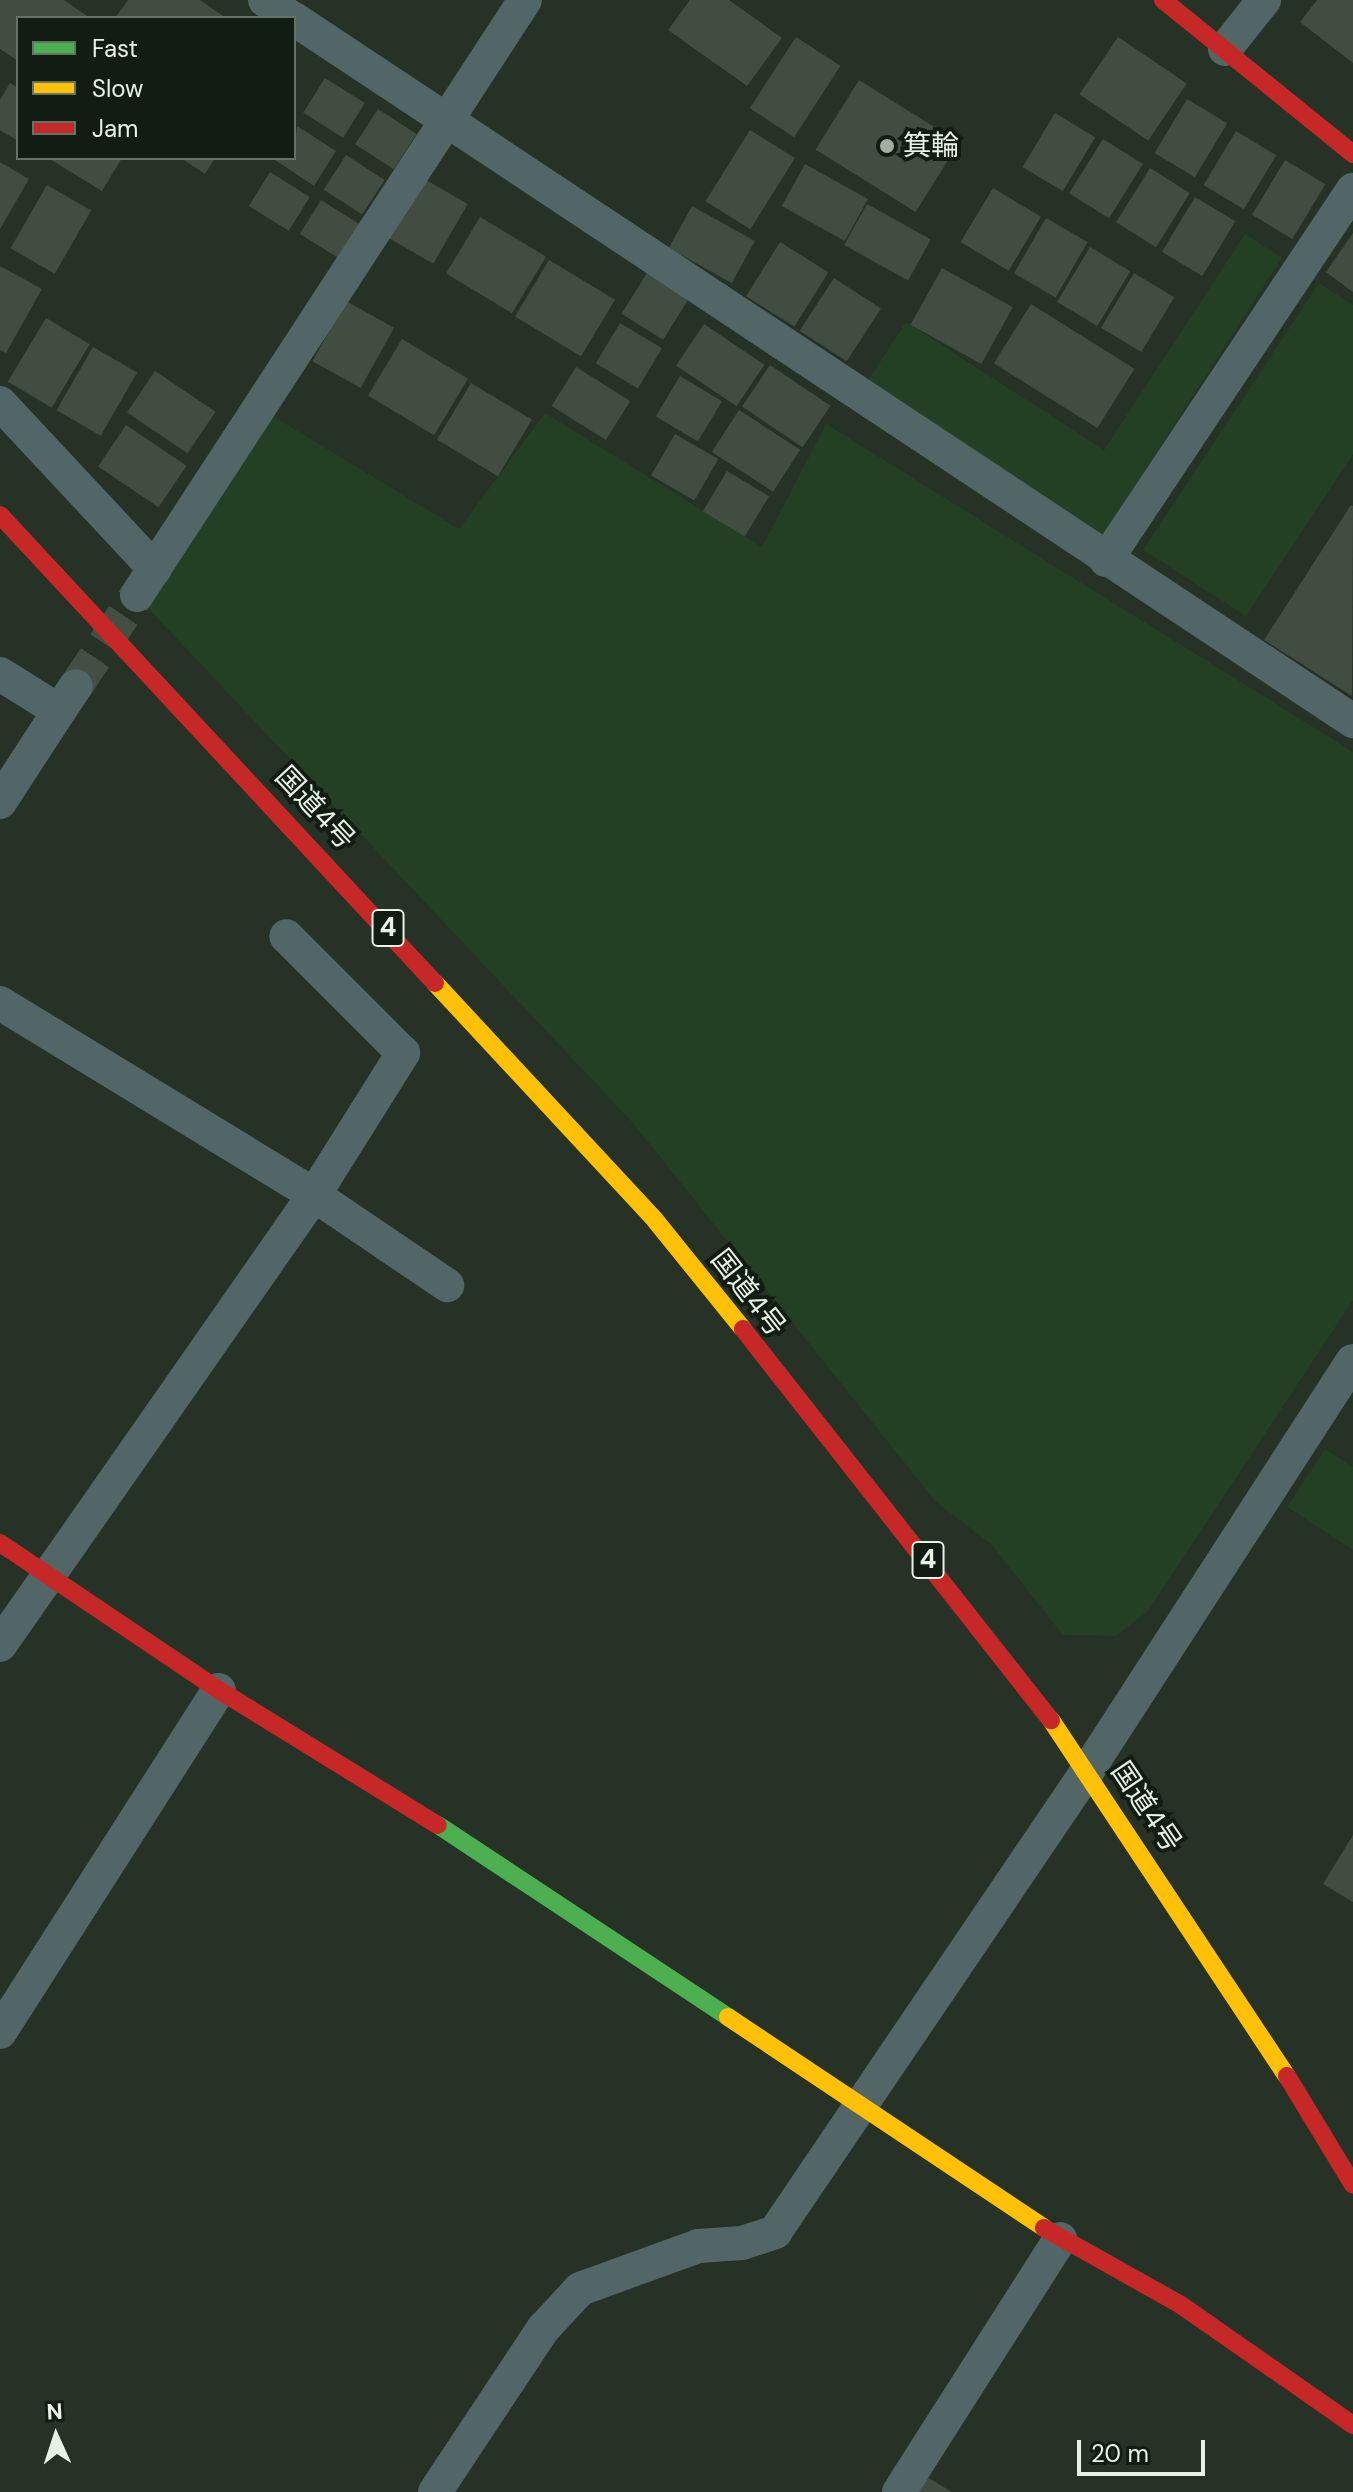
<!DOCTYPE html>
<meta charset="utf-8">
<style>
body{margin:0}
#map{position:relative;width:1353px;height:2492px;overflow:hidden;background:#253225;font-family:"DM Sans","Noto Sans JP",sans-serif}
div>[style]{position:absolute}
[style*='--x']{left:calc(var(--x)*1px);top:calc(var(--y)*1px);width:calc(var(--w)*1px);rotate:calc(var(--a)*1deg)}
.built>*{inset:0;background:#234024}
.building>*{inset:0;background:#424d42;transform-origin:0 0}
.street-tunnel>*{height:34px;margin-top:-17px;transform-origin:0;background:repeating-linear-gradient(90deg,#424f42 0 34px,transparent 0 51px)}
.street>*{height:34px;margin:-17px;padding:0 17px;transform-origin:17px;border-radius:17px;background:#526667}
.fast>*{height:18px;margin:-9px;padding:0 9px;transform-origin:9px;border-radius:9px;background:#4caf50}
.slow>*{height:18px;margin:-9px;padding:0 9px;transform-origin:9px;border-radius:9px;background:#ffc107}
.jam>*{height:18px;margin:-9px;padding:0 9px;transform-origin:9px;border-radius:9px;background:#c62828}
.dots>*{width:22px;height:22px;translate:-50% -50%;box-sizing:border-box;border:4px solid #111d12;border-radius:50%}
span{translate:-50% -50%;white-space:nowrap;text-align:center;line-height:1.15;-webkit-text-stroke:8px #111d12;paint-order:stroke}
.shield-label span{padding:2px 6px;background:#111d12;border:2px solid;border-radius:6px;-webkit-text-stroke-width:0}
.shield-label{font-size:26px;color:#e4f3e4;font-weight:700}
.poi-label{font-size:28px;color:#e4f3e4}
.left{translate:0 -50%;text-align:left}
.street-label{font-size:28px;color:#e4f3e4}
.legend{position:absolute;left:16px;top:16px;width:280px;height:144px;box-sizing:border-box;background:#111d12;border:2px solid #657366;margin:0;padding:10px 14px;list-style:none;font-size:24px;color:#e4f3e4}
.legend li{display:flex;align-items:center;gap:16px;height:40px}
.legend b{width:40px;border:2px solid #657366}
.north{position:absolute;left:16px;top:2396px;width:80px;height:80px;-webkit-text-stroke:6px #111d12;paint-order:stroke;rotate:357deg;font-size:22px;font-weight:700;line-height:32px;text-align:center;color:#e4f3e4}
.north::after{content:'';display:block;margin:auto;width:28px;height:36px;background:#e4f3e4;clip-path:polygon(50% 0,100% 100%,50% 72%,0 100%)}
.scale{position:absolute;left:1077px;top:2440px;width:128px;height:36px;box-sizing:border-box;border:4px solid #e4f3e4;border-top:0;padding-left:10px;font-size:24px;line-height:28px;white-space:nowrap;color:#e4f3e4;-webkit-text-stroke:6px #111d12;paint-order:stroke}
</style>
<div id="map">
<div class="built">
<div style="clip-path:polygon(1245px 234px,1282px 258px,1101px 538px,865px 385px,906px 322px,1104px 450px)"></div>
<div style="clip-path:polygon(1319px 283px,1353px 305px,1353px 454px,1246px 616px,1143px 550px)"></div>
<div style="clip-path:polygon(545px 413px,762px 547px,826px 424px,1353px 752px,1353px 1300px,1148px 1611px,1116px 1636px,1063px 1635px,991px 1544px,936px 1502px,633px 1123px,145px 605px,271px 415px,459px 529px)"></div>
<div style="clip-path:polygon(1325px 1449px,1353px 1467px,1353px 1550px,1287px 1507px)"></div>
</div>
<div class="building">
<div style="clip-path:polygon(0 0,64px 0,90px 18px,18px 18px,18px 61px,0 49px)"></div>
<div style="clip-path:polygon(128px 0,200px 0,226px 18px,115px 18px)"></div>
<div style="clip-path:polygon(690px 0,729px 0,782px 38px,747px 86px,668px 30px)"></div>
<div style="clip-path:polygon(1317px 0,1353px 0,1353px 63px,1300px 22px)"></div>
<div style="left:796px;top:37px;width:53px;height:85px;rotate:33deg"></div>
<div style="left:1118px;top:37px;width:83px;height:69px;rotate:34deg"></div>
<div style="left:325px;top:78px;width:47px;height:41px;rotate:32deg"></div>
<div style="left:859px;top:80px;width:118px;height:82px;rotate:32deg"></div>
<div style="clip-path:polygon(10px 83px,18px 88px,18px 141px,0 130px,0 100px)"></div>
<div style="left:1187px;top:99px;width:47px;height:63px;rotate:31deg"></div>
<div style="left:378px;top:109px;width:46px;height:42px;rotate:33deg"></div>
<div style="left:1055px;top:113px;width:47px;height:63px;rotate:31deg"></div>
<div style="clip-path:polygon(297px 126px,336px 151px,314px 186px,275px 160px,294px 158px)"></div>
<div style="left:750px;top:130px;width:53px;height:84px;rotate:32deg"></div>
<div style="left:1236px;top:131px;width:47px;height:63px;rotate:31deg"></div>
<div style="left:1103px;top:139px;width:47px;height:64px;rotate:32deg"></div>
<div style="left:346px;top:155px;width:46px;height:41px;rotate:33deg"></div>
<div style="clip-path:polygon(48px 158px,122px 158px,102px 191px)"></div>
<div style="clip-path:polygon(181px 158px,215px 158px,205px 174px)"></div>
<div style="left:1285px;top:160px;width:47px;height:64px;rotate:31deg"></div>
<div style="clip-path:polygon(0 162px,29px 179px,0 229px)"></div>
<div style="left:805px;top:164px;width:72px;height:48px;rotate:29deg"></div>
<div style="left:1150px;top:168px;width:47px;height:64px;rotate:32deg"></div>
<div style="left:270px;top:172px;width:47px;height:40px;rotate:32deg"></div>
<div style="left:421px;top:177px;width:54px;height:69px;rotate:30deg"></div>
<div style="left:47px;top:185px;width:51px;height:73px;rotate:30deg"></div>
<div style="left:993px;top:188px;width:56px;height:63px;rotate:31deg"></div>
<div style="left:1195px;top:197px;width:47px;height:64px;rotate:31deg"></div>
<div style="left:321px;top:200px;width:47px;height:40px;rotate:32deg"></div>
<div style="left:867px;top:204px;width:73px;height:47px;rotate:29deg"></div>
<div style="left:692px;top:206px;width:72px;height:48px;rotate:29deg"></div>
<div style="left:480px;top:217px;width:77px;height:66px;rotate:31deg"></div>
<div style="left:1046px;top:218px;width:48px;height:64px;rotate:30deg"></div>
<div style="clip-path:polygon(1353px 233px,1353px 292px,1326px 272px)"></div>
<div style="left:780px;top:242px;width:57px;height:64px;rotate:32deg"></div>
<div style="left:1090px;top:247px;width:47px;height:64px;rotate:31deg"></div>
<div style="left:549px;top:260px;width:77px;height:66px;rotate:31deg"></div>
<div style="clip-path:polygon(0 266px,42px 289px,6px 353px,0 350px)"></div>
<div style="left:942px;top:268px;width:81px;height:65px;rotate:29deg"></div>
<div style="left:647px;top:273px;width:49px;height:48px;rotate:32deg"></div>
<div style="left:1134px;top:273px;width:47px;height:64px;rotate:31deg"></div>
<div style="left:834px;top:278px;width:56px;height:63px;rotate:33deg"></div>
<div style="left:346px;top:301px;width:55px;height:69px;rotate:29deg"></div>
<div style="left:1031px;top:304px;width:122px;height:70px;rotate:32deg"></div>
<div style="left:46px;top:318px;width:51px;height:74px;rotate:31deg"></div>
<div style="left:620px;top:323px;width:49px;height:47px;rotate:31deg"></div>
<div style="left:704px;top:324px;width:73px;height:50px;rotate:34deg"></div>
<div style="left:402px;top:339px;width:77px;height:66px;rotate:31deg"></div>
<div style="left:93px;top:347px;width:51px;height:73px;rotate:30deg"></div>
<div style="left:770px;top:365px;width:73px;height:50px;rotate:34deg"></div>
<div style="left:576px;top:367px;width:64px;height:46px;rotate:32deg"></div>
<div style="left:155px;top:371px;width:73px;height:50px;rotate:34deg"></div>
<div style="left:680px;top:376px;width:49px;height:47px;rotate:31deg"></div>
<div style="left:471px;top:383px;width:71px;height:66px;rotate:31deg"></div>
<div style="left:739px;top:410px;width:73px;height:50px;rotate:33deg"></div>
<div style="left:126px;top:425px;width:73px;height:50px;rotate:34deg"></div>
<div style="left:675px;top:434px;width:50px;height:48px;rotate:30deg"></div>
<div style="left:727px;top:471px;width:49px;height:47px;rotate:31deg"></div>
<div style="clip-path:polygon(1351px 505px,1353px 506px,1352px 696px,1264px 640px)"></div>
<div style="clip-path:polygon(1353px 1835px,1353px 1902px,1323px 1884px)"></div>
<div style="clip-path:polygon(927px 2477px,952px 2492px,917px 2492px)"></div>
</div>
<div class="street-tunnel">
<div style="--x:76;--y:686;--w:110;--a:-56.2"></div>
</div>
<div class="street">
<div style="--x:265;--y:0;--w:32;--a:34"></div>
<div style="--x:294;--y:19;--w:1271;--a:33.54"></div>
<div style="--x:1225;--y:49;--w:63;--a:-51.5"></div>
<div style="--x:0;--y:403;--w:227;--a:47"></div>
<div style="--x:1106;--y:560;--w:445;--a:-56.3"></div>
<div style="--x:137;--y:595;--w:710;--a:-56.89"></div>
<div style="--x:0;--y:674;--w:70;--a:32.1"></div>
<div style="--x:59;--y:711;--w:30;--a:-56"></div>
<div style="--x:0;--y:802;--w:108;--a:-57"></div>
<div style="--x:0;--y:1003;--w:368;--a:31.4"></div>
<div style="--x:314;--y:1195;--w:168;--a:-57.9"></div>
<div style="--x:403;--y:1053;--w:165;--a:-135"></div>
<div style="--x:0;--y:1645;--w:549;--a:-55.09"></div>
<div style="--x:314;--y:1195;--w:161;--a:34.1"></div>
<div style="--x:0;--y:2032;--w:406;--a:-57.4"></div>
<div style="--x:435;--y:2492;--w:196;--a:-56.5"></div>
<div style="--x:543;--y:2329;--w:54;--a:-47.2"></div>
<div style="--x:580;--y:2289;--w:126;--a:-20"></div>
<div style="--x:698;--y:2246;--w:44;--a:-3.9"></div>
<div style="--x:742;--y:2243;--w:35;--a:-18"></div>
<div style="--x:775;--y:2232;--w:558;--a:-55.88"></div>
<div style="--x:1088;--y:1770;--w:487;--a:-57.1"></div>
<div style="--x:899;--y:2492;--w:300;--a:-57.5"></div>
</div>
<div class="fast">
<div style="--x:438;--y:1825;--w:348;--a:33.5"></div>
</div>
<div class="slow">
<div style="--x:435;--y:983;--w:323;--a:47.1"></div>
<div style="--x:655;--y:1220;--w:140;--a:51.1"></div>
<div style="--x:1051;--y:1720;--w:427;--a:56.5"></div>
<div style="--x:728;--y:2017;--w:380;--a:33.7"></div>
</div>
<div class="jam">
<div style="--x:1163;--y:0;--w:245;--a:39"></div>
<div style="--x:0;--y:515;--w:639;--a:47.09"></div>
<div style="--x:743;--y:1329;--w:498;--a:51.8"></div>
<div style="--x:0;--y:1543;--w:264;--a:33.9"></div>
<div style="--x:219;--y:1690;--w:257;--a:31.7"></div>
<div style="--x:1287;--y:2076;--w:127;--a:58.8"></div>
<div style="--x:1044;--y:2228;--w:157;--a:29.3"></div>
<div style="--x:1181;--y:2305;--w:210;--a:34.9"></div>
</div>
<div class="dots">
<div style="left:887px;top:146px;background:#a1afa1"></div>
</div>
<div class="shield-label">
<span style="left:388px;top:928px">4</span>
<span style="left:928px;top:1560px">4</span>
</div>
<div class="poi-label">
<span class="left" style="left:903px;top:146px">箕輪</span>
</div>
<div class="street-label">
<span style="left:315px;top:808px;rotate:47deg">国道4号</span>
<span style="left:748px;top:1293px;rotate:52deg">国道4号</span>
<span style="left:1146px;top:1807px;rotate:56deg">国道4号</span>
</div>
<ul class="legend">
<li><b style="height:10px;background:#4caf50"></b>Fast</li>
<li><b style="height:10px;background:#ffc107"></b>Slow</li>
<li><b style="height:10px;background:#c62828"></b>Jam</li>
</ul>
<div class="north">N</div>
<div class="scale">20 m</div>
</div>
